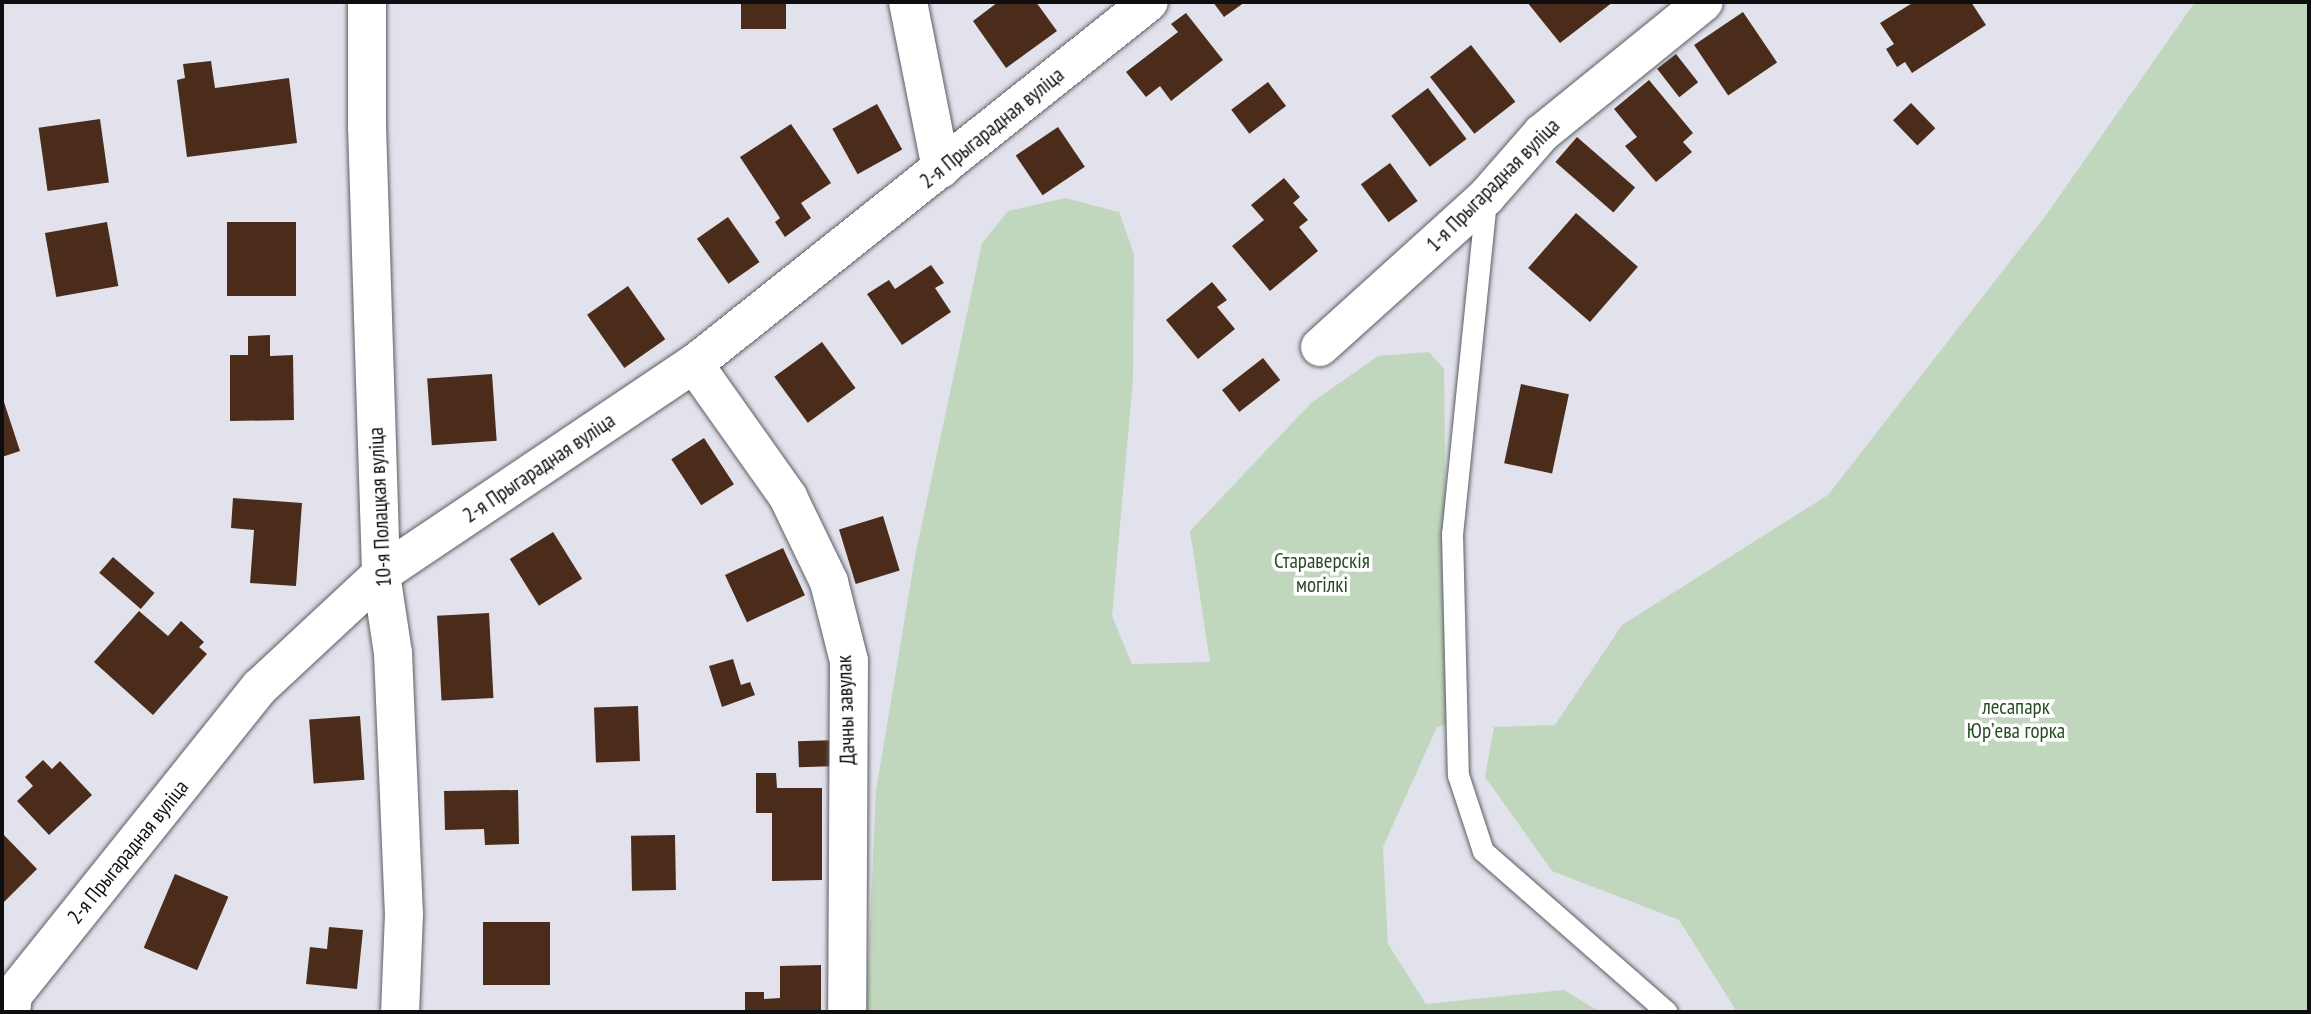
<!DOCTYPE html>
<meta charset="utf-8">
<style>
body{margin:0}
#map{position:relative;width:2311px;height:1014px;overflow:hidden;background:#e2e2ec;font-family:"PT Sans Narrow",sans-serif}
div>[style]{position:absolute}
[style*='--x']{left:calc(var(--x)*1px);top:calc(var(--y)*1px);width:calc(var(--w)*1px);rotate:calc(var(--a)*1deg)}
.green>*{inset:0;background:#c1d7bd}
.building>*{inset:0;background:#4b2c1b;transform-origin:0 0}
.roads{filter:drop-shadow(0 0 2px #5e5d66) drop-shadow(0 0 2px #5e5d66)}
.service>*{height:21px;margin:-10.5px;padding:0 10.5px;transform-origin:10.5px;border-radius:10.5px;background:#fff}
.minor>*{height:38px;margin:-19px;padding:0 19px;transform-origin:19px;border-radius:19px;background:#fff}
span{translate:-50% -50%;white-space:nowrap;text-align:center;line-height:1.15;-webkit-text-stroke:7px #fff;paint-order:stroke}
.street-label{font-size:21px;color:#0e0e11}
.park-label{font-size:21px;color:#264d20}
.frame{position:absolute;inset:0;border:4px solid #0e0e11;pointer-events:none}
</style>
<div id="map">
<div class="green">
<div style="clip-path:polygon(2195px 2px,2309px 2px,2309px 1012px,1737px 1012px,1679px 920px,1552px 871px,1485px 777px,1494px 727px,1555px 725px,1622px 625px,1828px 495px,2044px 218px)"></div>
<div style="clip-path:polygon(1065px 198px,1119px 212px,1134px 254px,1133px 379px,1112px 616px,1132px 664px,1210px 662px,1190px 531px,1311px 403px,1378px 356px,1429px 352px,1444px 369px,1448px 724px,1437px 727px,1383px 847px,1388px 944px,1426px 1004px,1564px 990px,1600px 1012px,866px 1012px,876px 791px,915px 556px,982px 243px,1008px 211px)"></div>
</div>
<div class="building">
<div style="left:741px;top:2px;width:45px;height:27px"></div>
<div style="clip-path:polygon(998px 2px,1036px 2px,1057px 31px,1006px 68px,973px 21px)"></div>
<div style="clip-path:polygon(1213px 2px,1245px 2px,1224px 17px)"></div>
<div style="clip-path:polygon(1527px 2px,1613px 2px,1560px 43px)"></div>
<div style="clip-path:polygon(1914px 2px,1971px 2px,1986px 25px,1912px 73px,1905px 62px,1897px 67px,1886px 49px,1894px 44px,1880px 23px)"></div>
<div style="left:1743px;top:12px;width:61px;height:59px;rotate:56deg"></div>
<div style="clip-path:polygon(1186px 13px,1223px 60px,1171px 101px,1160px 86px,1146px 97px,1126px 72px,1178px 32px,1171px 24px)"></div>
<div style="left:1471px;top:45px;width:72px;height:52px;rotate:52deg"></div>
<div style="left:1676px;top:54px;width:36px;height:24px;rotate:52deg"></div>
<div style="clip-path:polygon(211px 61px,215px 88px,289px 78px,297px 143px,187px 157px,177px 80px,185px 78px,183px 64px)"></div>
<div style="clip-path:polygon(1649px 80px,1693px 133px,1683px 142px,1692px 152px,1656px 182px,1625px 146px,1637px 137px,1614px 109px)"></div>
<div style="left:1268px;top:82px;width:30px;height:46px;rotate:53deg"></div>
<div style="left:1428px;top:88px;width:64px;height:46px;rotate:53deg"></div>
<div style="left:1911px;top:103px;width:35px;height:25px;rotate:46deg"></div>
<div style="left:877px;top:104px;width:52px;height:51px;rotate:61deg"></div>
<div style="left:100px;top:119px;width:64px;height:62px;rotate:82deg"></div>
<div style="clip-path:polygon(791px 124px,831px 183px,801px 203px,811px 218px,785px 237px,775px 222px,780px 218px,740px 157px)"></div>
<div style="left:1058px;top:127px;width:48px;height:51px;rotate:56deg"></div>
<div style="left:1577px;top:137px;width:77px;height:33px;rotate:41deg"></div>
<div style="left:1390px;top:163px;width:47px;height:36px;rotate:54deg"></div>
<div style="clip-path:polygon(1284px 178px,1300px 197px,1293px 203px,1308px 220px,1299px 227px,1318px 251px,1270px 291px,1232px 246px,1264px 220px,1251px 205px)"></div>
<div style="left:1576px;top:213px;width:82px;height:73px;rotate:41deg"></div>
<div style="left:728px;top:217px;width:55px;height:38px;rotate:55deg"></div>
<div style="left:107px;top:222px;width:65px;height:63px;rotate:80deg"></div>
<div style="left:296px;top:222px;width:74px;height:69px;rotate:90deg"></div>
<div style="clip-path:polygon(931px 265px,944px 283px,935px 288px,951px 312px,902px 345px,867px 294px,889px 280px,895px 289px)"></div>
<div style="clip-path:polygon(1212px 282px,1227px 300px,1217px 307px,1235px 329px,1198px 359px,1166px 320px)"></div>
<div style="left:628px;top:286px;width:65px;height:50px;rotate:55deg"></div>
<div style="clip-path:polygon(270px 335px,270px 356px,293px 355px,294px 420px,230px 421px,230px 355px,248px 355px,248px 336px)"></div>
<div style="left:822px;top:342px;width:57px;height:59px;rotate:54deg"></div>
<div style="left:1263px;top:358px;width:28px;height:52px;rotate:52deg"></div>
<div style="left:492px;top:374px;width:67px;height:65px;rotate:86deg"></div>
<div style="left:1521px;top:384px;width:49px;height:81px;rotate:12deg"></div>
<div style="clip-path:polygon(2px 396px,20px 451px,2px 457px)"></div>
<div style="left:704px;top:438px;width:55px;height:39px;rotate:57deg"></div>
<div style="clip-path:polygon(233px 498px,302px 503px,296px 586px,250px 583px,254px 530px,231px 528px)"></div>
<div style="left:883px;top:516px;width:57px;height:46px;rotate:73deg"></div>
<div style="left:553px;top:532px;width:55px;height:51px;rotate:58deg"></div>
<div style="left:783px;top:548px;width:52px;height:64px;rotate:65deg"></div>
<div style="left:113px;top:557px;width:55px;height:21px;rotate:41deg"></div>
<div style="clip-path:polygon(139px 611px,168px 636px,181px 621px,204px 642px,199px 647px,207px 654px,153px 715px,94px 662px)"></div>
<div style="left:489px;top:613px;width:85px;height:52px;rotate:87deg"></div>
<div style="clip-path:polygon(733px 659px,741px 685px,750px 682px,755px 695px,722px 707px,709px 666px)"></div>
<div style="left:638px;top:706px;width:55px;height:44px;rotate:88deg"></div>
<div style="left:360px;top:716px;width:64px;height:51px;rotate:86deg"></div>
<div style="left:837px;top:740px;width:26px;height:39px;rotate:88deg"></div>
<div style="clip-path:polygon(43px 760px,52px 769px,60px 761px,92px 795px,49px 835px,17px 801px,33px 786px,25px 777px)"></div>
<div style="clip-path:polygon(756px 773px,776px 773px,777px 788px,822px 788px,822px 880px,772px 881px,772px 813px,756px 813px)"></div>
<div style="clip-path:polygon(518px 790px,519px 844px,485px 845px,484px 829px,445px 830px,444px 791px)"></div>
<div style="clip-path:polygon(2px 833px,37px 869px,2px 904px)"></div>
<div style="left:675px;top:835px;width:55px;height:44px;rotate:89deg"></div>
<div style="left:175px;top:874px;width:58px;height:80px;rotate:23deg"></div>
<div style="left:550px;top:922px;width:63px;height:67px;rotate:90deg"></div>
<div style="clip-path:polygon(329px 927px,363px 930px,357px 989px,306px 984px,310px 947px,327px 949px)"></div>
<div style="clip-path:polygon(821px 965px,821px 1012px,745px 1012px,745px 992px,764px 992px,764px 999px,780px 998px,780px 966px)"></div>
</div>
<div class="roads">
<div class="service">
<div style="--x:1486;--y:200;--w:336;--a:95.8"></div>
<div style="--x:1452;--y:534;--w:241;--a:88.6"></div>
<div style="--x:1458;--y:775;--w:80;--a:71.8"></div>
<div style="--x:1483;--y:851;--w:244;--a:41.2"></div>
</div>
<div class="minor">
<div style="--x:367;--y:2;--w:124;--a:90"></div>
<div style="--x:367;--y:126;--w:448;--a:88.2"></div>
<div style="--x:381;--y:574;--w:80;--a:81.4"></div>
<div style="--x:393;--y:653;--w:261;--a:87.6"></div>
<div style="--x:404;--y:914;--w:98;--a:92.3"></div>
<div style="--x:908;--y:2;--w:170;--a:78.8"></div>
<div style="--x:1320;--y:347;--w:224;--a:-42.1"></div>
<div style="--x:1486;--y:197;--w:85;--a:-48.8"></div>
<div style="--x:1542;--y:133;--w:208;--a:-39"></div>
<div style="--x:694;--y:364;--w:163;--a:54.7"></div>
<div style="--x:788;--y:497;--w:94;--a:64.2"></div>
<div style="--x:829;--y:582;--w:81;--a:75.8"></div>
<div style="--x:849;--y:661;--w:351;--a:90.3"></div>
<div style="--x:11;--y:1012;--w:17;--a:-83"></div>
<div style="--x:13;--y:995;--w:395;--a:-51.3"></div>
<div style="--x:260;--y:687;--w:166;--a:-43"></div>
<div style="--x:381;--y:574;--w:377;--a:-33.9"></div>
<div style="--x:694;--y:364;--w:581;--a:-38.51"></div>
</div>
</div>
<div class="street-label">
<span style="left:992px;top:128px;rotate:-39deg">2-я Прыгарадная вуліца</span>
<span style="left:1493px;top:185px;rotate:-45deg">1-я Прыгарадная вуліца</span>
<span style="left:539px;top:468px;rotate:-34deg">2-я Прыгарадная вуліца</span>
<span style="left:380px;top:507px;rotate:-93deg">10-я Полацкая вуліца</span>
<span style="left:846px;top:710px;rotate:-92deg">Дачны завулак</span>
<span style="left:128px;top:852px;rotate:-51deg">2-я Прыгарадная вуліца</span>
</div>
<div class="park-label">
<span style="left:1322px;top:573px">Стараверскія<br>могілкі</span>
<span style="left:2016px;top:719px">лесапарк<br>Юрʼева горка</span>
</div>
<div class="frame"></div>
</div>
